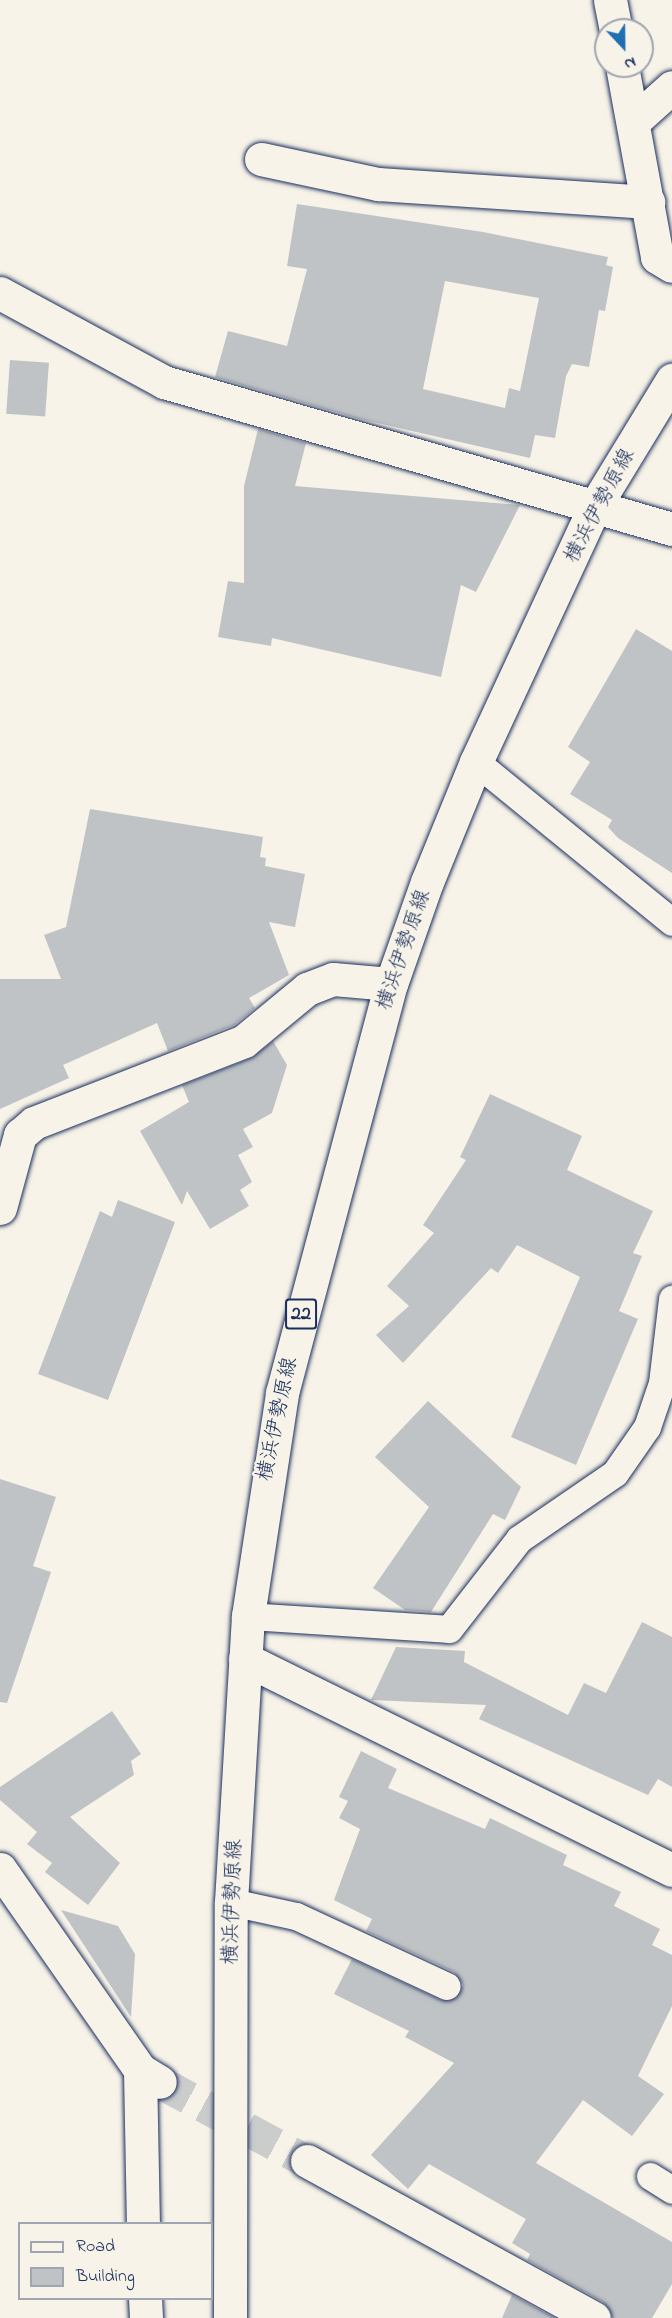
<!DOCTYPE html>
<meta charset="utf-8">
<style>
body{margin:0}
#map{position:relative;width:672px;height:2318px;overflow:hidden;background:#f7f3e8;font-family:"Indie Flower","Klee One",sans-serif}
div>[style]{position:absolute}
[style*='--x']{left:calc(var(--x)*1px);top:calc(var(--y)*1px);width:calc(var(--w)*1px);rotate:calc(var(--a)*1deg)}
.building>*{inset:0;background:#c0c3c5;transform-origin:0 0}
.minor-tunnel>*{height:33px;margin-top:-16.5px;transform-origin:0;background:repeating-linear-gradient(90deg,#cbcccc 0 33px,transparent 0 49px)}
.roads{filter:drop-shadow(0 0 2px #1b2f5e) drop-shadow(0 0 2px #1b2f5e)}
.service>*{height:27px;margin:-13.5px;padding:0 13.5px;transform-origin:13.5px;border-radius:13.5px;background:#f7f3e8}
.minor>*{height:33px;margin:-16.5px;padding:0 16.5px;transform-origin:16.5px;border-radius:16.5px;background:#f7f3e8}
.primary>*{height:33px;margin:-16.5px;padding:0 16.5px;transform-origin:16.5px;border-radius:16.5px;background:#f7f3e8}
span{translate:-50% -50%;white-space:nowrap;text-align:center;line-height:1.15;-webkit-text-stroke:5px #f7f3e8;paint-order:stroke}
.shield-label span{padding:2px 4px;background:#f7f3e8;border:2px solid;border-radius:4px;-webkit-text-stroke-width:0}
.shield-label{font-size:20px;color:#1b2f5e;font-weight:700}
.street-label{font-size:21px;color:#1b2f5e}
.legend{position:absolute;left:18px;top:2222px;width:195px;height:78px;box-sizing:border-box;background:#f7f3e8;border:2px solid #9fa5b1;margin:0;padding:8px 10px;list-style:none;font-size:18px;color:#1b2f5e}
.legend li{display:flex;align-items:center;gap:12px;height:30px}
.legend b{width:30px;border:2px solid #9fa5b1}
.north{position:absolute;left:594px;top:18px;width:60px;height:60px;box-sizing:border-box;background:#f7f3e8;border:2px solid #9fa5b1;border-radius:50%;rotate:158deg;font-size:16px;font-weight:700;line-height:24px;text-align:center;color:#1b2f5e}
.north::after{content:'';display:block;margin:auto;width:21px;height:27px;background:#1f6fb2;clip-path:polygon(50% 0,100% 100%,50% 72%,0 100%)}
</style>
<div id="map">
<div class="building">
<div style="clip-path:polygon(evenodd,297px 204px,483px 232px,608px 257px,606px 265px,613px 267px,605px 311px,599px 310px,589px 367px,572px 364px,566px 376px,555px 438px,535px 435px,530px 458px,360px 419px,215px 377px,228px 331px,287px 346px,307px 269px,287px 266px,297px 204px,445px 281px,539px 298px,520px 391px,509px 388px,505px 408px,423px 389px,445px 281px)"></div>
<div style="left:10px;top:360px;width:39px;height:54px;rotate:4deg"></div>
<div style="clip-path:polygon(258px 429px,306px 443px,295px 486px,520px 505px,476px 592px,461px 585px,441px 677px,272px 638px,271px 646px,218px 637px,228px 581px,244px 583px,244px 486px)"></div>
<div style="clip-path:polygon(636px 629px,672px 651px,672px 873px,618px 838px,608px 827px,612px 820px,570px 794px,590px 762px,568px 747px)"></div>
<div style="clip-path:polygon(90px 809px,263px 837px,260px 857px,266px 858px,265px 866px,305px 874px,295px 927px,269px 922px,289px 975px,249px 998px,255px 1008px,234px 1025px,168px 1051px,157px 1023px,63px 1065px,69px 1078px,0 1109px,0 979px,61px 979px,44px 935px,66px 927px)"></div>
<div style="clip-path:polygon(273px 1041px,287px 1065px,272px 1113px,243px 1129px,253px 1147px,238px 1155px,252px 1182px,240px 1190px,249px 1206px,210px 1229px,187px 1191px,182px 1205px,140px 1131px,189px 1102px,182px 1085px,251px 1058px)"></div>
<div style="clip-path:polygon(490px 1094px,582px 1136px,567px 1170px,653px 1211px,633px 1253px,642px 1256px,619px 1311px,638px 1319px,576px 1465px,511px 1437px,580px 1277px,517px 1245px,498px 1273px,491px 1268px,403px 1363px,376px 1335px,409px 1306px,387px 1286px,434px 1233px,423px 1225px,466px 1160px,460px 1157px)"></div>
<div style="clip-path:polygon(118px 1200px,175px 1222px,108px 1400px,38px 1374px,100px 1211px,112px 1217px)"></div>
<div style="clip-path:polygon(428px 1401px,521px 1487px,505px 1520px,493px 1514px,431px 1612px,405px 1610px,373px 1588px,429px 1507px,375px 1457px)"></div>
<div style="clip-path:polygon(0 1479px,56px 1497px,33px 1566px,51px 1572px,7px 1703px,0 1702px)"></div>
<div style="clip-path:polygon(642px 1622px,672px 1637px,672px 1787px,658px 1779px,648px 1795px,479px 1719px,486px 1705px,371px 1700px,396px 1647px,465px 1651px,464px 1662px,568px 1715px,584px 1683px,606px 1693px)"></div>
<div style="clip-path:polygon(112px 1711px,141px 1754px,131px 1761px,134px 1775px,70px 1817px,120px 1863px,88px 1905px,45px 1872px,52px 1863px,27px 1844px,37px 1832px,0 1800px,0 1787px)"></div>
<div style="clip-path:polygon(361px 1751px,397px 1769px,388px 1788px,485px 1829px,490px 1818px,567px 1855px,563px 1865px,621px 1892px,614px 1906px,660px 1929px,652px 1945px,672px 1955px,672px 2006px,638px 2076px,664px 2094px,632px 2136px,583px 2100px,536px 2163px,672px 2242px,672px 2284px,652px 2318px,613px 2318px,603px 2302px,527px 2260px,530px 2254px,512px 2243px,526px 2219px,429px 2164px,408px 2189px,371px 2155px,454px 2063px,405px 2037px,409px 2031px,334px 1994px,352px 1959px,441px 2000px,456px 1998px,463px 1985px,454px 1972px,366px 1931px,372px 1919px,334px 1900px,360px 1829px,339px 1818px,348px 1801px,339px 1797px)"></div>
<div style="clip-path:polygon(61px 1910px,118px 1926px,135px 1954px,131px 2017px)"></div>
<div style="clip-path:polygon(512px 2295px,555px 2318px,502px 2318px)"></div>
</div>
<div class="minor-tunnel">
<div style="--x:160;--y:2082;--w:167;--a:28.3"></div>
</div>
<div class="roads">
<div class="service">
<div style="--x:476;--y:762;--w:253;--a:39.2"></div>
<div style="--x:248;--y:1616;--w:201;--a:3.7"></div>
<div style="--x:449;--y:1629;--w:114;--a:-52.1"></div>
<div style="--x:519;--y:1539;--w:116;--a:-34.5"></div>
<div style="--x:615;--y:1473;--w:56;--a:-55.2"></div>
<div style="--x:647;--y:1427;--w:46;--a:-71.2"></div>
<div style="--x:662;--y:1383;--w:85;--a:-83.2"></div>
<div style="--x:231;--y:1902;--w:66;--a:12.2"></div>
<div style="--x:296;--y:1916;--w:166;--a:24.9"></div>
<div style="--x:650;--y:2176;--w:26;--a:32"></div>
</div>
<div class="minor">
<div style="--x:610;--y:0;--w:31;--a:79"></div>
<div style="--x:622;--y:66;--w:194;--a:79.6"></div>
<div style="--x:657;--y:257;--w:17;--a:31"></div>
<div style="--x:633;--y:122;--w:52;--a:-41.9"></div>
<div style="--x:261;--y:159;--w:120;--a:12.1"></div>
<div style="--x:378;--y:184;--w:271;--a:3.8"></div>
<div style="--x:0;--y:293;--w:187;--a:28.5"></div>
<div style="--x:164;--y:382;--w:529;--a:16.14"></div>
<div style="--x:0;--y:1208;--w:76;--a:-74.7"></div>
<div style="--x:20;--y:1135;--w:18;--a:-41"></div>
<div style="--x:34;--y:1123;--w:225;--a:-21.3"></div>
<div style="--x:244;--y:1041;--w:82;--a:-39.5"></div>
<div style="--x:307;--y:989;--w:28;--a:-21"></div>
<div style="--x:333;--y:979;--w:58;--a:4.9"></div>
<div style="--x:245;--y:1659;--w:476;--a:26.3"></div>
<div style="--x:0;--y:1869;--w:245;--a:55.1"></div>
<div style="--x:140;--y:2070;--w:23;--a:31"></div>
<div style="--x:140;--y:2070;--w:154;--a:88.9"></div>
<div style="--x:307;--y:2161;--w:327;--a:28.7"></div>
<div style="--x:145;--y:2298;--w:20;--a:87"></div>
</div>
<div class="primary">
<div style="--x:230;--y:2318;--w:416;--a:-89.9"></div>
<div style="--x:231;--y:1902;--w:287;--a:-86.6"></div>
<div style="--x:248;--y:1616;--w:226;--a:-81.3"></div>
<div style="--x:282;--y:1393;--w:423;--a:-75.1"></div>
<div style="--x:391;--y:984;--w:108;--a:-70.6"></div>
<div style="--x:427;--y:882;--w:130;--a:-67.8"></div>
<div style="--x:476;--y:762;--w:282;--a:-65.1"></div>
<div style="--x:595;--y:506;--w:148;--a:-58.6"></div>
</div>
</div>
<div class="shield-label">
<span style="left:301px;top:1314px">22</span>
</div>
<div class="street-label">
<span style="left:600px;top:506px;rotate:-62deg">横浜伊勢原線</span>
<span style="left:404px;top:950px;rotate:-71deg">横浜伊勢原線</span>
<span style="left:278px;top:1419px;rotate:-78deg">横浜伊勢原線</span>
<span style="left:233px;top:1902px;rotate:-88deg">横浜伊勢原線</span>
</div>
<ul class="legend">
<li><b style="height:8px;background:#f7f3e8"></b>Road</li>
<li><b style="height:16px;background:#c0c3c5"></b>Building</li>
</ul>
<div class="north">N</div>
</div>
